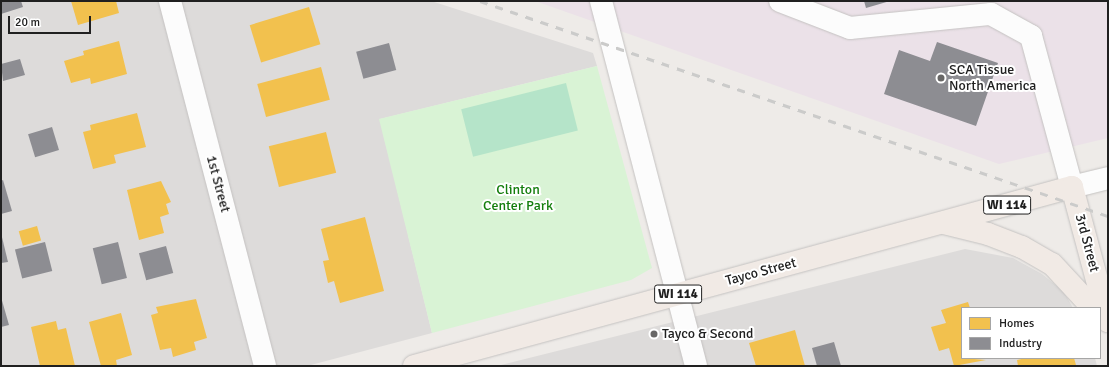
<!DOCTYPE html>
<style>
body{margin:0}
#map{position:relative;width:1109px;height:367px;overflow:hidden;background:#eeebe8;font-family:Signika,sans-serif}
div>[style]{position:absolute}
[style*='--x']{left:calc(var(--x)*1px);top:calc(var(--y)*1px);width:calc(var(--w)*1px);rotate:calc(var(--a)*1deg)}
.residential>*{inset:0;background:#dddbda}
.industrial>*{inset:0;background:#ebe1e8}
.park>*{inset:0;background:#d9f3d5}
.pitch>*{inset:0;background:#b5e4c9;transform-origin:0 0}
.homes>*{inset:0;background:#f2c14e;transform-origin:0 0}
.industry>*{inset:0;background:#8d8d92;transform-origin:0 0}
.roads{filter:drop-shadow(0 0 1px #c4c2c1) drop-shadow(0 0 1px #c4c2c1)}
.minor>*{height:22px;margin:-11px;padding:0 11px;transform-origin:11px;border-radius:11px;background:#fcfcfc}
.major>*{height:22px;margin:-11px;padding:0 11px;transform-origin:11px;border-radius:11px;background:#f1eae5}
.rail>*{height:3px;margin-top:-1.5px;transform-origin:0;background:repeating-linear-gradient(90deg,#cbcbca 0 8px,transparent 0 16px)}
.dots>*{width:11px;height:11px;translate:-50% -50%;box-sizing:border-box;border:2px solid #fff;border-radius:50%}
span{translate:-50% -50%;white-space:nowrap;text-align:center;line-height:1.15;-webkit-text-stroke:4px #fff;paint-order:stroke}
.shield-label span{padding:1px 3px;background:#fff;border:1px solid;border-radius:3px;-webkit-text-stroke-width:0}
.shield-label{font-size:13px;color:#202020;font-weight:700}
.poi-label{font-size:14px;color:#202020}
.left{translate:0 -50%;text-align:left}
.street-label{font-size:14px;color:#202020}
.park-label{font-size:14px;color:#147e0d}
.frame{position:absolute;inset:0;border:2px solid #202020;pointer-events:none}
.legend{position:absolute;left:961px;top:307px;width:140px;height:52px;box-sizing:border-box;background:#fff;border:1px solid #a6a6a6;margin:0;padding:5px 7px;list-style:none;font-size:12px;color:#202020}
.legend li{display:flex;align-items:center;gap:8px;height:20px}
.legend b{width:20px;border:1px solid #a6a6a6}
.scale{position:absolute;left:8px;top:16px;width:83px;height:18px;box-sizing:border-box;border:2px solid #202020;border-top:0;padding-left:5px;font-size:12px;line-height:14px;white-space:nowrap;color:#202020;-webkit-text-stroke:3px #fff;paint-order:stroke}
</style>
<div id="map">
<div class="residential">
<div style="clip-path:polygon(1px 1px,431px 1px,593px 53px,597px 66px,380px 119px,432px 333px,307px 366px,1px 366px)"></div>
<div style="clip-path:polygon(965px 249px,1013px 258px,1042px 274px,1064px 292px,1073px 308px,962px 308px,962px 358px,1095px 358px,1097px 366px,497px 366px)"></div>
</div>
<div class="industrial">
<div style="clip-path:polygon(535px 1px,1108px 1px,1108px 138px,999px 164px)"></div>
</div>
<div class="park">
<div style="clip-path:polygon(597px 66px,652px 268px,631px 280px,432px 333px,379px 119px)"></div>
</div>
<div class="pitch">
<div style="left:566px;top:83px;width:49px;height:108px;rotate:76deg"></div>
</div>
<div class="homes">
<div style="clip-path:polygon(71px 1px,116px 1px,119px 13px,78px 25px)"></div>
<div style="left:309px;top:7px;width:39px;height:62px;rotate:73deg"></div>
<div style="clip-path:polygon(119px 41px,127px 74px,91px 84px,90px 78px,71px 83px,64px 61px,84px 55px,83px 51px)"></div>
<div style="left:321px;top:67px;width:34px;height:66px;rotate:75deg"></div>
<div style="clip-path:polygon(137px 113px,146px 147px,114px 155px,116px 163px,93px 169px,83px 132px,91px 130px,90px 125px)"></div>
<div style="left:326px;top:132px;width:42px;height:59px;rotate:76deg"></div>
<div style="clip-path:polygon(161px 181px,171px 202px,166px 204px,169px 214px,160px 217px,164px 233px,139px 240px,127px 190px)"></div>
<div style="clip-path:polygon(365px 217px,384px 291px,340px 303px,334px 281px,328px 283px,323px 261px,329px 260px,321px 229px)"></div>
<div style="left:37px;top:226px;width:15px;height:19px;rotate:74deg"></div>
<div style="clip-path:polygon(196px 299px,207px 338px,194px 342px,196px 350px,173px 357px,171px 348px,160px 350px,151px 315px,158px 313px,156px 307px)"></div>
<div style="clip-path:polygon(968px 302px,970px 308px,962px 308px,962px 358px,986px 360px,954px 366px,949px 348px,939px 351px,931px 327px,946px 323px,941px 310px)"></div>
<div style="clip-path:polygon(121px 313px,132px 355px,116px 360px,117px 366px,101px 366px,89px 322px)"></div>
<div style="clip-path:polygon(56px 321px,58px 330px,66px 328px,75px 366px,40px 366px,31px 327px)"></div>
<div style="clip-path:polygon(795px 330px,805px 366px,756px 366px,749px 343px)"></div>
<div style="clip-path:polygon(1026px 358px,1074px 358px,1076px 365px,1018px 366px,1017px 360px)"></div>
</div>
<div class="industry">
<div style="clip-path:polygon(1px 1px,21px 1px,23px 7px,1px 14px)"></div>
<div style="clip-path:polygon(864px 1px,890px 1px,866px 8px)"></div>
<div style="clip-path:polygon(937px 42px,998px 63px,976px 126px,884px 94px,899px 50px,930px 61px)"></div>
<div style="left:389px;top:43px;width:28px;height:34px;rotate:75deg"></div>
<div style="clip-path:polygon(20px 59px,25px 75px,3px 81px,1px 64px)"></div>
<div style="left:52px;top:127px;width:24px;height:25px;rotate:73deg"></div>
<div style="clip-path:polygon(3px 180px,12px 211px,1px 214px,1px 181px)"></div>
<div style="clip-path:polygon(1px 233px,8px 262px,1px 263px)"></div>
<div style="left:45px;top:242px;width:30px;height:31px;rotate:76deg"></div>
<div style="left:118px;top:242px;width:37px;height:26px;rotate:76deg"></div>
<div style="left:166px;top:246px;width:28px;height:28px;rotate:75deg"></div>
<div style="clip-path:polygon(1px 297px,9px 325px,1px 327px)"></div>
<div style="clip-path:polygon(834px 342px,841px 366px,817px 366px,812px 348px)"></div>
</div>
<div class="roads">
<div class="minor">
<div style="--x:170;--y:1;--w:377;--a:75.4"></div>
<div style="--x:601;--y:1;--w:377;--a:75.4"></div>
<div style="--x:780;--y:1;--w:75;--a:21.1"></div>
<div style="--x:850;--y:28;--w:142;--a:-5.7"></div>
<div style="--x:991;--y:14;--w:46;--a:28.8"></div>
<div style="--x:1031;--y:36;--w:156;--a:74.8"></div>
<div style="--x:1072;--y:187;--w:37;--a:-14"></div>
</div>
<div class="major">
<div style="--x:944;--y:223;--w:45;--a:14"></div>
<div style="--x:988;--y:234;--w:36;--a:21"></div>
<div style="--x:1022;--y:247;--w:34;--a:30"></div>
<div style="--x:1052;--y:264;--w:60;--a:47"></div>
<div style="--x:414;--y:366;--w:682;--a:-15.22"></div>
<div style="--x:1072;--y:187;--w:139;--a:75"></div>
</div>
</div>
<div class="rail">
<div style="--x:480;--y:1;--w:664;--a:18.9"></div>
</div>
<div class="dots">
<div style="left:941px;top:78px;background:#686766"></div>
<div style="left:654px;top:334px;background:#686766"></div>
</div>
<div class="shield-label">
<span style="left:1007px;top:205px">WI 114</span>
<span style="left:678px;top:294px">WI 114</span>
</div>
<div class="poi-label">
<span class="left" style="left:949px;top:78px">SCA Tissue<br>North America</span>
<span class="left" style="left:662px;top:334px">Tayco &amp; Second</span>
</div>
<div class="street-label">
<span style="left:218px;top:184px;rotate:75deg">1st Street</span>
<span style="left:1087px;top:243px;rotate:75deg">3rd Street</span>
<span style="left:761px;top:272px;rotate:-15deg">Tayco Street</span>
</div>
<div class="park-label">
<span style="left:518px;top:198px">Clinton<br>Center Park</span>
</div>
<div class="frame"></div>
<ul class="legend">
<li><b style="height:11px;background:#f2c14e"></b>Homes</li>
<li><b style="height:11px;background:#8d8d92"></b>Industry</li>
</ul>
<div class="scale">20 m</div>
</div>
